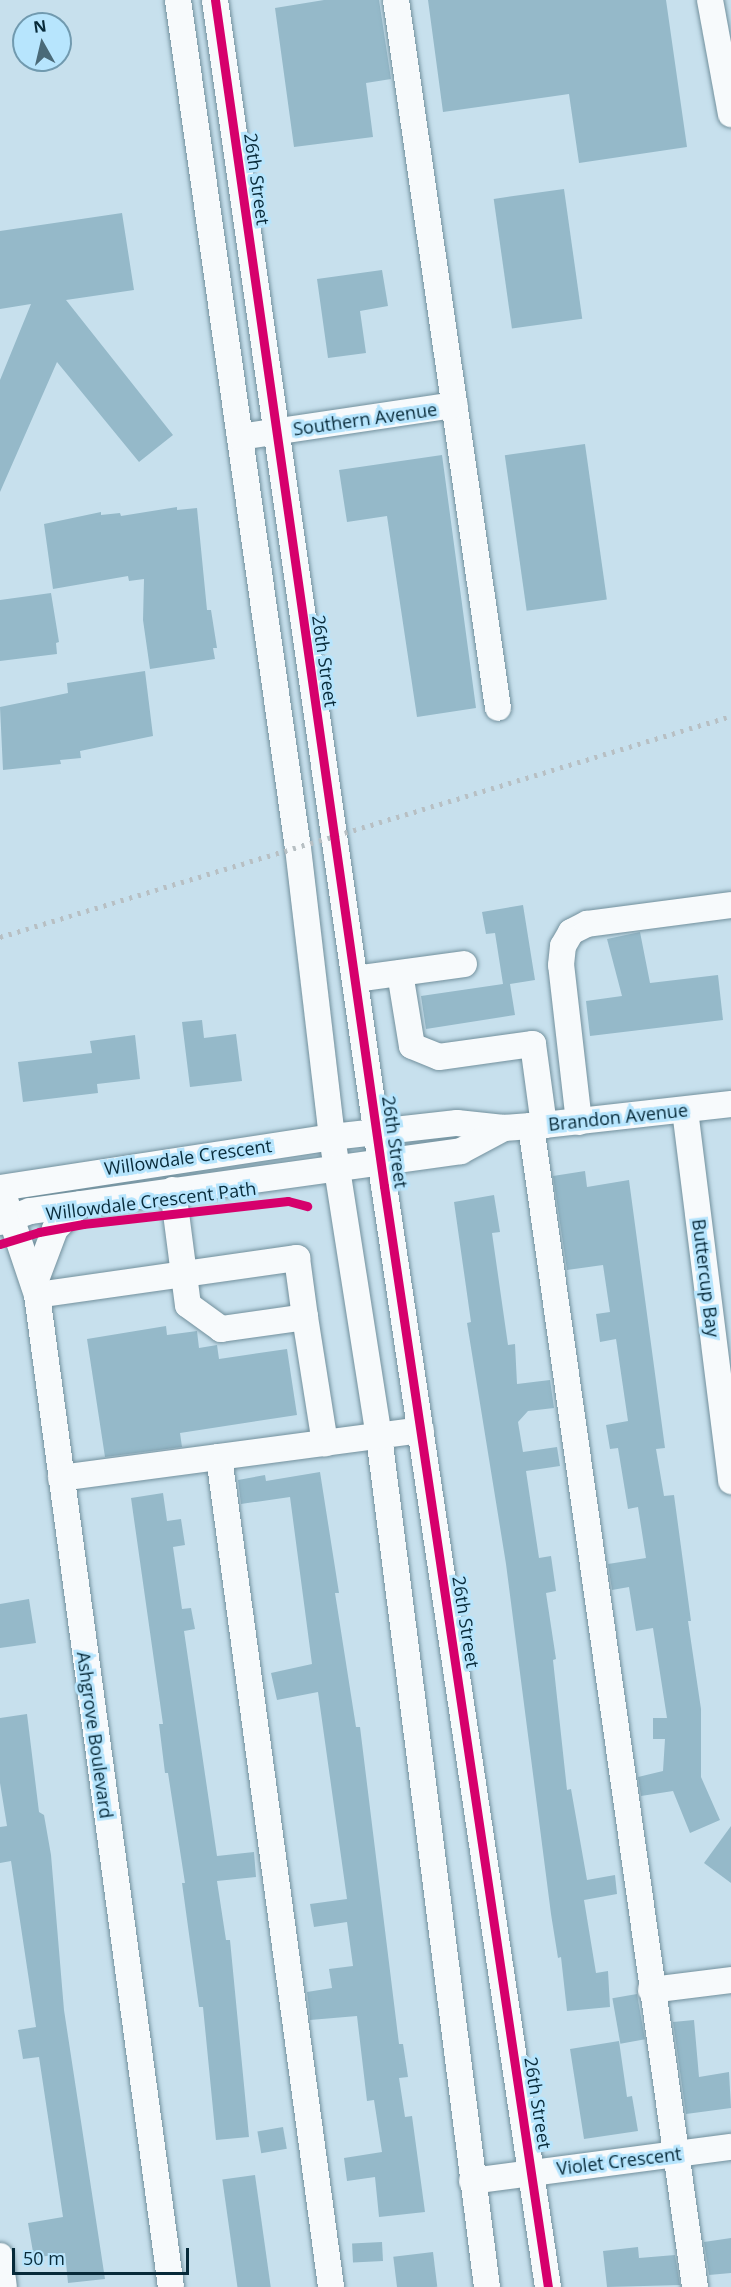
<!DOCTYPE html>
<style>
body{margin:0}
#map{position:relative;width:731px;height:2287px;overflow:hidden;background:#c7e0ed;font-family:"Open Sans",sans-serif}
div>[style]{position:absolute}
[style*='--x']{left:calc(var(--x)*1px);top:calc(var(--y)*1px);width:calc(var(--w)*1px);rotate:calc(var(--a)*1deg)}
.building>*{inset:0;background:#95b9c9;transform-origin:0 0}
.roads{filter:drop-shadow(0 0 2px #72909d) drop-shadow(0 0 2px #72909d)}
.minor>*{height:26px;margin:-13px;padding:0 13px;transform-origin:13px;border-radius:13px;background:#f7fafc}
.rail>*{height:4.5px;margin-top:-2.25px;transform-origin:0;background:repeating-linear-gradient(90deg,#b7bfc3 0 3px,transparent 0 9px)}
.cycleway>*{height:9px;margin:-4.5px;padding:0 4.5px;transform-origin:4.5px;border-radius:4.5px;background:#d6006c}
span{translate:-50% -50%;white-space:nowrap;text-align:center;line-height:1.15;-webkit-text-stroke:6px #b7e5fd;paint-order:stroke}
.street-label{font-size:18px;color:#072a39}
.north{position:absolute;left:12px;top:12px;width:60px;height:60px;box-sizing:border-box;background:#b7e5fd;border:2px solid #719aaf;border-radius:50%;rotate:352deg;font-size:16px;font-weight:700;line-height:24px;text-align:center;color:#072a39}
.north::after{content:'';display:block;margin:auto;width:21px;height:27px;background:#4a6a78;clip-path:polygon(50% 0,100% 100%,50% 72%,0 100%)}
.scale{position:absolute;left:12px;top:2248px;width:177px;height:27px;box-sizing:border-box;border:3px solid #072a39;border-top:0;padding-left:8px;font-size:18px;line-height:21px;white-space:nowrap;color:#072a39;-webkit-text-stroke:4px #b7e5fd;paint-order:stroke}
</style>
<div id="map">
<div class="building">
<div style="clip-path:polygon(324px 0,379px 0,391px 79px,366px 83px,373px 137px,294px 147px,275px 8px)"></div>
<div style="clip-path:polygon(428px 0,666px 0,687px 147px,579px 163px,569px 94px,443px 112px)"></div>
<div style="left:564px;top:189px;width:131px;height:71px;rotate:82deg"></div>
<div style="clip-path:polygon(122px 213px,134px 290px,66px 300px,173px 435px,139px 462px,57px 362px,0 492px,0 380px,31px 304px,0 309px,0 231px)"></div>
<div style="clip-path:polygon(382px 270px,388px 306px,360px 311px,366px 353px,328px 358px,317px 279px)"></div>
<div style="left:585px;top:444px;width:157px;height:81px;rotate:82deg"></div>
<div style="clip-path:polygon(442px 455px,476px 708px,417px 717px,387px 516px,347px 522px,339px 470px)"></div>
<div style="clip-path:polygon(177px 507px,177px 510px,197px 508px,207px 610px,211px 610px,217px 648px,213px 648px,215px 659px,150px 669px,143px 620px,144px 579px,129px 581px,128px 576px,53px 589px,44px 524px,101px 512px,101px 515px,120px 513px,121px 516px)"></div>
<div style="clip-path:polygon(51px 593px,59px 642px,56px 643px,57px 654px,0 661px,0 600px)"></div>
<div style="clip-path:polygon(145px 671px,153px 736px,80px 751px,81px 758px,60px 760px,61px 764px,3px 770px,0 707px,68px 693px,67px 683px)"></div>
<div style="clip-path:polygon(523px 905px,535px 980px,510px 984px,515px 1015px,426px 1029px,421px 996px,503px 984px,495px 933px,486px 934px,482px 912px)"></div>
<div style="clip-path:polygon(640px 932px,650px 983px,718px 975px,723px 1020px,590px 1036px,586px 1001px,622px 996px,607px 939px)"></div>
<div style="clip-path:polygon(202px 1020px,204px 1038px,236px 1034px,242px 1081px,190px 1087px,182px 1022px)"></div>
<div style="clip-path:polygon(135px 1035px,140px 1079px,97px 1084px,98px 1093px,23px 1102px,18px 1062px,92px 1053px,90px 1041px)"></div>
<div style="clip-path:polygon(585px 1171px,587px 1187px,629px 1180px,665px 1448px,656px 1449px,664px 1496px,674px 1495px,691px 1621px,688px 1621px,701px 1709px,701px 1777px,720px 1820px,690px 1833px,673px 1791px,641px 1796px,638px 1777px,663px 1771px,665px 1739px,653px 1739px,653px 1718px,667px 1718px,653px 1628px,636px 1631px,629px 1587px,612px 1590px,608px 1564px,646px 1558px,638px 1507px,628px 1509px,618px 1448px,610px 1449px,606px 1425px,628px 1421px,616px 1339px,600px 1342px,596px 1314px,610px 1312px,603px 1265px,567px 1270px,553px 1176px)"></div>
<div style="clip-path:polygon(494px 1195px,500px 1232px,492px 1233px,508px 1345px,515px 1344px,517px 1384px,550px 1380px,554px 1408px,528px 1411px,518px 1422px,523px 1452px,557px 1447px,560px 1466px,526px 1471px,539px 1558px,551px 1556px,556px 1591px,546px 1593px,556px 1659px,553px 1660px,567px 1790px,571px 1789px,587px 1880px,615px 1875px,617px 1894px,584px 1900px,596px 1973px,608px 1971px,610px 2007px,567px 2011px,561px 1957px,558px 1958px,551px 1914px,506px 1564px,467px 1323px,471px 1322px,454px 1202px)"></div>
<div style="clip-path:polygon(166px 1326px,167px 1335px,197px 1331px,199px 1348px,217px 1345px,219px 1359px,287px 1349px,297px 1415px,180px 1433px,182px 1447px,105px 1457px,87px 1339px)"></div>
<div style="clip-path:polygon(320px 1472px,339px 1593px,335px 1593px,356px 1727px,360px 1727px,399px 2044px,403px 2044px,408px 2077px,399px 2078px,405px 2117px,412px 2116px,425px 2212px,379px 2217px,375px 2177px,347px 2181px,344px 2158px,382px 2152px,374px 2100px,367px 2101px,357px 2016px,310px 2020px,310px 2016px,307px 1992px,332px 1988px,329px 1969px,353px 1966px,347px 1922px,314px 1927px,310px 1904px,347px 1899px,318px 1692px,277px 1700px,271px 1673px,312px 1664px,290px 1497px,241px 1504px,238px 1480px,265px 1475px,266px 1481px)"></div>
<div style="clip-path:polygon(163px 1493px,167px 1521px,181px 1519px,185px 1545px,173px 1547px,182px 1609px,191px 1608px,195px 1629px,184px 1631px,217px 1856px,254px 1852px,256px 1877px,217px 1881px,226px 1940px,230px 1940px,249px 2137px,216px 2140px,203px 2007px,199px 2007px,182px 1883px,185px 1883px,168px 1773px,165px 1773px,159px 1724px,163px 1724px,131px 1498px)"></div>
<div style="clip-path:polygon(29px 1599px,36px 1643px,0 1648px,0 1604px)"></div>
<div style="clip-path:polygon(27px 1714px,39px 1812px,44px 1815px,51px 1855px,64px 2010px,105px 2279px,68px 2283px,65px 2253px,34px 2258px,28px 2223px,63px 2217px,39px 2057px,23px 2059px,18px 2030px,36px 2027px,11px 1861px,0 1863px,0 1827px,7px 1826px,0 1783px,0 1718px)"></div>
<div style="clip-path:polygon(731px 1826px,731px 1883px,704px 1863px)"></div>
<div style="left:637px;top:1994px;width:46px;height:25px;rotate:80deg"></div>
<div style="clip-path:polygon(694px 2020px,699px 2077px,729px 2072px,731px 2108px,686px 2114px,673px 2022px)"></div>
<div style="clip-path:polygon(619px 2041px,627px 2097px,632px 2096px,638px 2131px,584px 2139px,570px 2049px)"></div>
<div style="left:283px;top:2127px;width:22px;height:26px;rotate:80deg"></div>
<div style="left:255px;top:2175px;width:113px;height:33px;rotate:82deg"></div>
<div style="clip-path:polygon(731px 2238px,731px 2273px,709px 2275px,704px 2242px)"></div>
<div style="left:382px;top:2242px;width:19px;height:30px;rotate:87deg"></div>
<div style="clip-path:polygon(638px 2247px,639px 2258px,675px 2255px,680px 2285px,607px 2287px,603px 2251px)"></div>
<div style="left:433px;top:2252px;width:35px;height:40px;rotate:83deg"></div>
</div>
<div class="roads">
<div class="minor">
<div style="--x:178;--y:0;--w:856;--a:81.95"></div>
<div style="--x:298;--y:848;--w:291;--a:83.3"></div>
<div style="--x:332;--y:1137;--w:303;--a:81.1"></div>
<div style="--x:379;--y:1436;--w:858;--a:82.77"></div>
<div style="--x:215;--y:0;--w:1198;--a:81.89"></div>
<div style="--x:384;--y:1186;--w:1113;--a:81.53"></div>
<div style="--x:396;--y:0;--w:715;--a:81.8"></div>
<div style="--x:710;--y:0;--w:116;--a:79.6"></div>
<div style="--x:240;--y:437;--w:217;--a:-8.5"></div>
<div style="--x:400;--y:973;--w:74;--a:80.7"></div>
<div style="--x:412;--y:1046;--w:29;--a:22"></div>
<div style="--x:439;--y:1057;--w:95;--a:-7.9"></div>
<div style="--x:533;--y:1044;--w:82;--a:82.3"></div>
<div style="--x:355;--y:979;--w:110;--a:-7.8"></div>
<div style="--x:685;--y:1110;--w:374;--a:82.9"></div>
<div style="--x:579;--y:1122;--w:158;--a:-96.5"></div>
<div style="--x:561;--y:965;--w:19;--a:-84"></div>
<div style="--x:563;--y:946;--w:16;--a:-60"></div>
<div style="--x:571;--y:932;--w:18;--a:-27"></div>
<div style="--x:587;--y:924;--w:145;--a:-7.5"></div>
<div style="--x:531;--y:1126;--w:1173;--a:81.96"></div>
<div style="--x:0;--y:1188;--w:336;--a:-8.7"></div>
<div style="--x:332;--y:1137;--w:126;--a:-6.4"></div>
<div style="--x:457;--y:1123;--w:47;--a:6.1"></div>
<div style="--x:504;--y:1128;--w:40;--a:-4.3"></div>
<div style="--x:544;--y:1125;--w:188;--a:-6.4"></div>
<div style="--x:1;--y:1188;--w:113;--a:71.4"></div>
<div style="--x:37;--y:1295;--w:1001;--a:82.31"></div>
<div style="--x:173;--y:1190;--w:116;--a:82.6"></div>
<div style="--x:188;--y:1305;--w:41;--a:36"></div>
<div style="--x:221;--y:1329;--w:85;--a:-8.1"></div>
<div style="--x:305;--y:1317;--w:128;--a:81"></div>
<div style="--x:0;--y:1222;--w:32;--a:-20"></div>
<div style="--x:30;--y:1211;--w:435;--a:-7.9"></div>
<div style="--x:461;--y:1151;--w:49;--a:-28.1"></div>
<div style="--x:34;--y:1285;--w:60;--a:-69.4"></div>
<div style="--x:55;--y:1229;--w:35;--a:-45"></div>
<div style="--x:37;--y:1295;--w:263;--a:-8.1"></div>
<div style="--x:297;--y:1258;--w:60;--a:82.3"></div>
<div style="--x:219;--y:1457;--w:838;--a:82.31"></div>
<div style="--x:61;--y:1478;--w:363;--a:-7.6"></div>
<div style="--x:651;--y:1990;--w:81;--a:-7.1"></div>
<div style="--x:472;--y:2181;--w:261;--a:-7.5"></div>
<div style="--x:0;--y:2256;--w:31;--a:83"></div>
</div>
</div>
<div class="rail">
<div style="--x:0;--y:937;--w:764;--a:-16.82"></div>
</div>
<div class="cycleway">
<div style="--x:215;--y:0;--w:1198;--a:81.89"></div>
<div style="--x:384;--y:1186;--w:1113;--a:81.53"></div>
<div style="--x:0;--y:1244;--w:41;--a:-17.1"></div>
<div style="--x:39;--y:1232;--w:45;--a:-10.3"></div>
<div style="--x:83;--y:1224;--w:206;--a:-6.4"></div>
<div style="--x:288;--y:1201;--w:20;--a:15"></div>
</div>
<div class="street-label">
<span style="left:257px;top:179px;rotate:82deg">26th Street</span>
<span style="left:365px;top:419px;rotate:-8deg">Southern Avenue</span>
<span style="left:325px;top:661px;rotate:82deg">26th Street</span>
<span style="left:618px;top:1117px;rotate:-6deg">Brandon Avenue</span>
<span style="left:395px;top:1142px;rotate:82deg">26th Street</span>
<span style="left:188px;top:1157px;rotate:-8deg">Willowdale Crescent</span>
<span style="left:151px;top:1201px;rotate:-7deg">Willowdale Crescent Path</span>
<span style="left:706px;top:1278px;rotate:83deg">Buttercup Bay</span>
<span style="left:466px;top:1622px;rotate:81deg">26th Street</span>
<span style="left:95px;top:1735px;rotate:82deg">Ashgrove Boulevard</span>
<span style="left:538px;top:2103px;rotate:81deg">26th Street</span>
<span style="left:619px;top:2161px;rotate:-7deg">Violet Crescent</span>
</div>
<div class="north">N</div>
<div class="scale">50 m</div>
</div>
